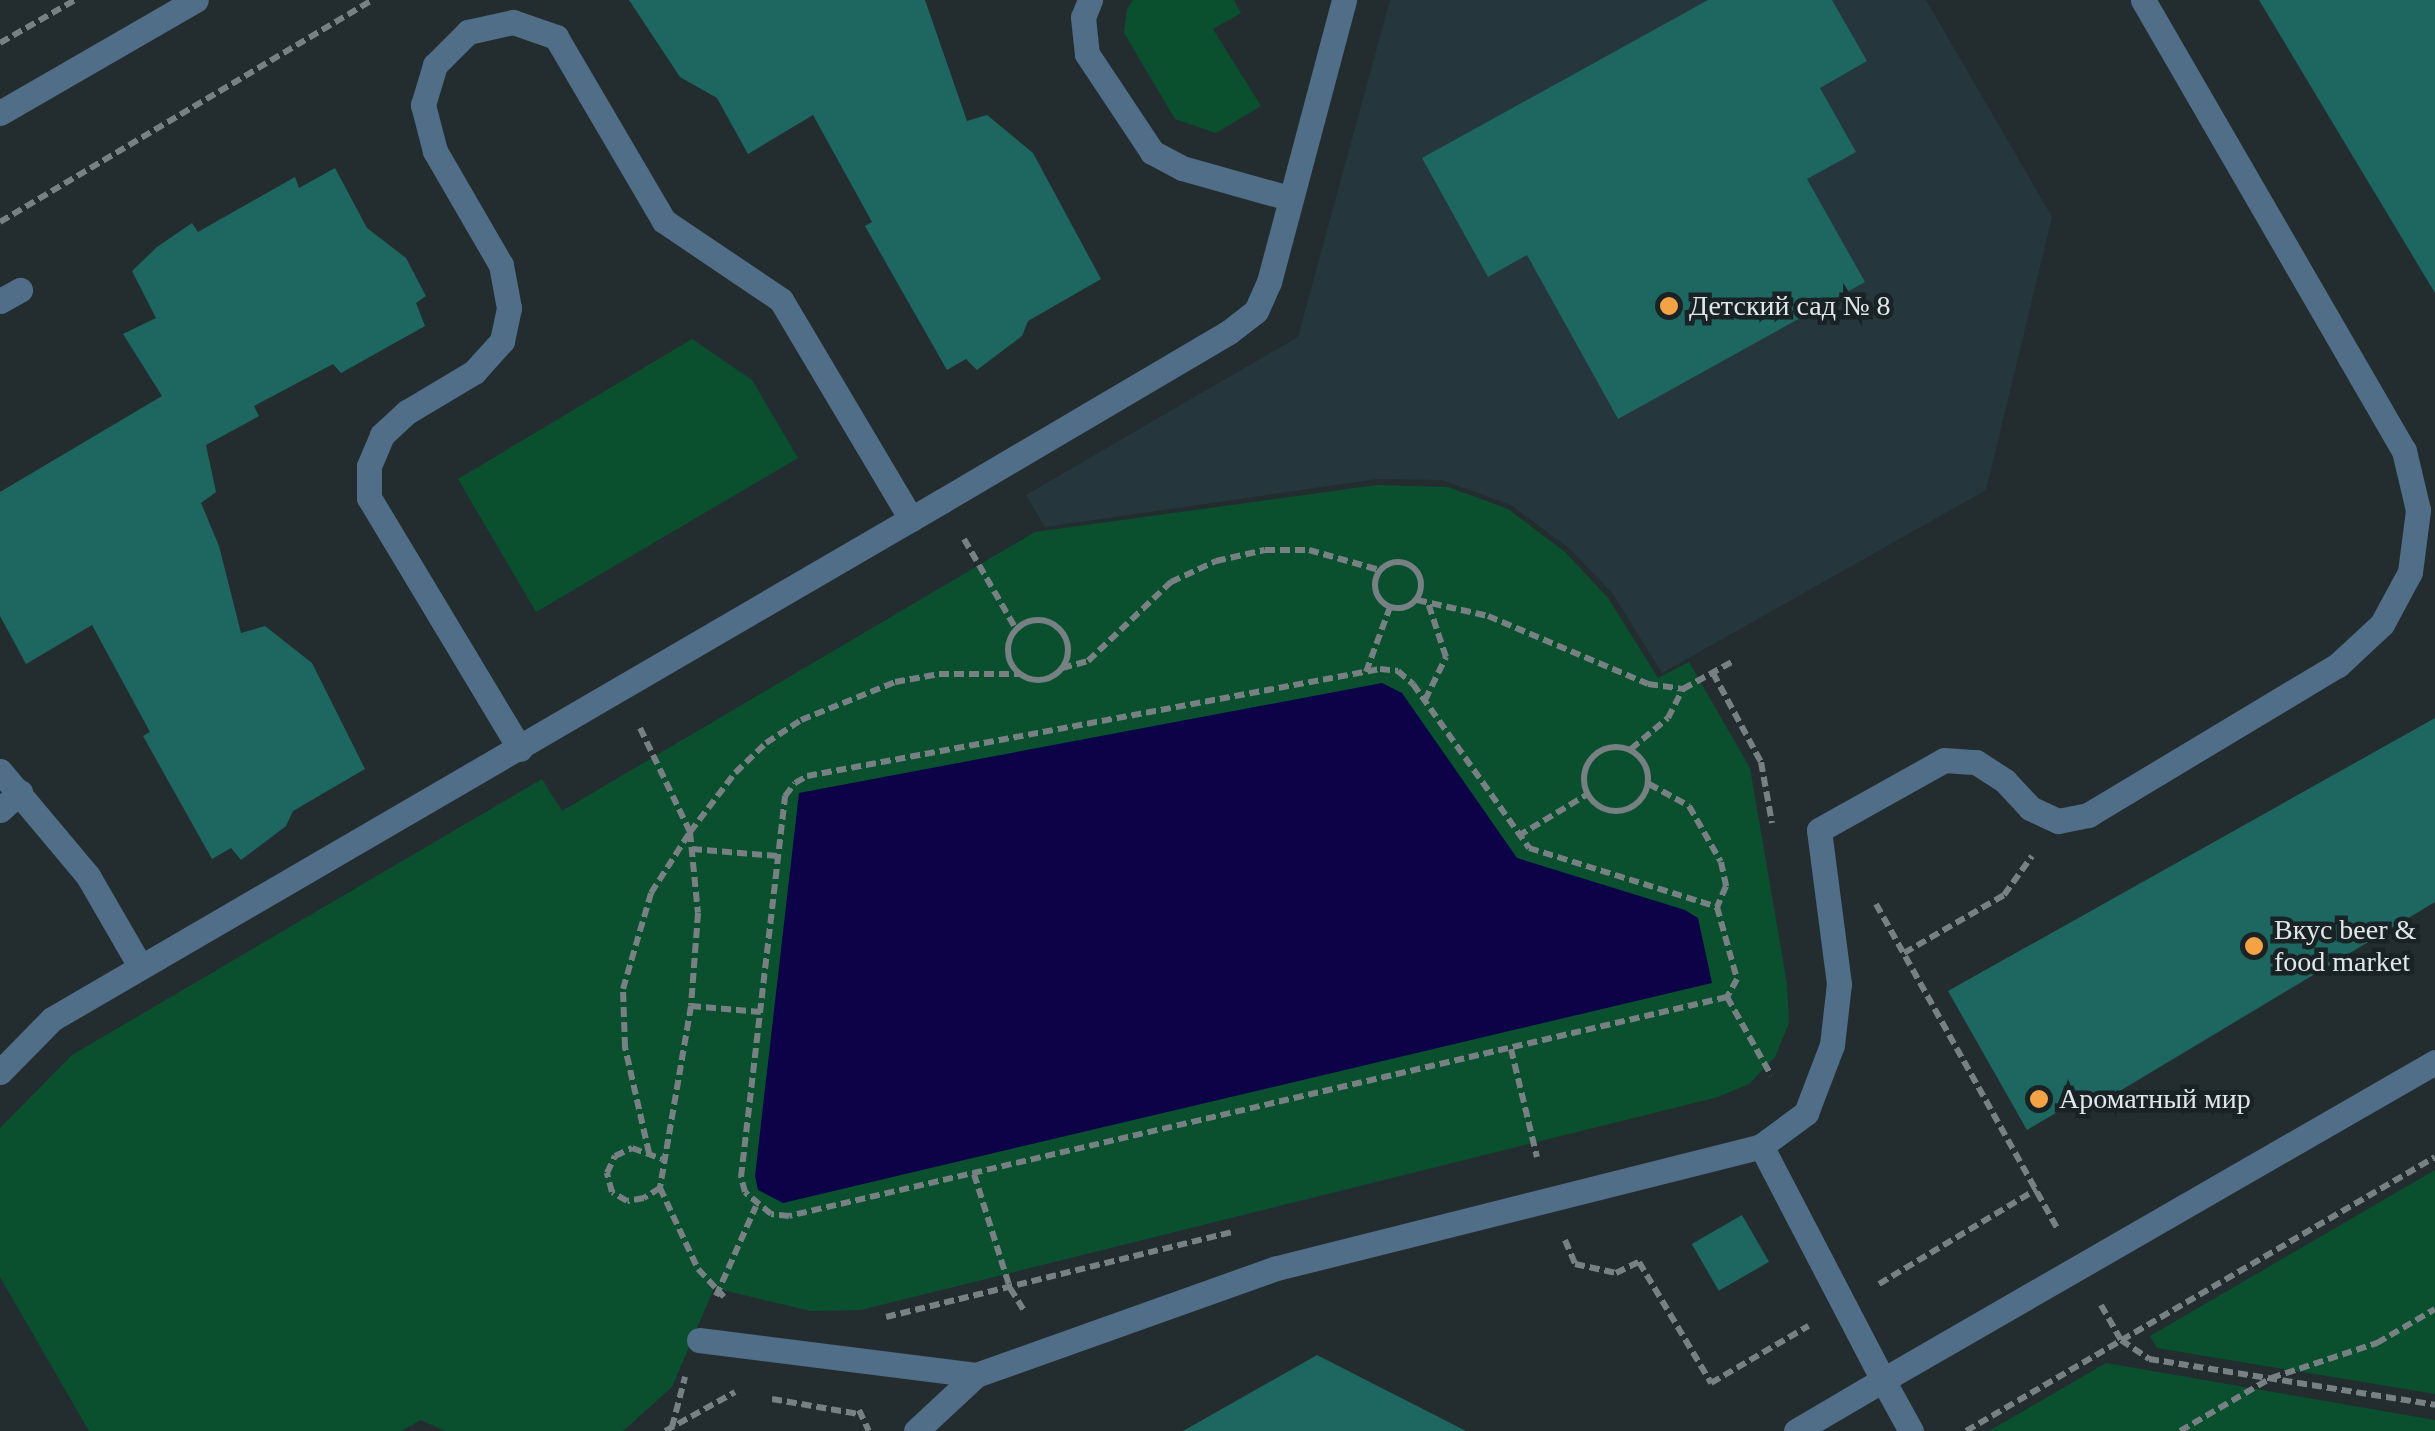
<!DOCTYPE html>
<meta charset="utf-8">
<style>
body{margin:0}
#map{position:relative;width:2435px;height:1431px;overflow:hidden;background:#232d2f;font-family:Georgia,serif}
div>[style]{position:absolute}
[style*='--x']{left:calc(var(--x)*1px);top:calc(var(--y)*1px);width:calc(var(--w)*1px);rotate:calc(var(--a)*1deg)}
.built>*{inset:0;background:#25373c}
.green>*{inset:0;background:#0a502f}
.water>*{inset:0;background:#0d0148}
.building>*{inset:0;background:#1d6760;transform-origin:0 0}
.path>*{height:6px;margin-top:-3px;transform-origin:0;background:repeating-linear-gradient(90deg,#778082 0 10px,transparent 0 15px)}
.path>.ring{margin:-3px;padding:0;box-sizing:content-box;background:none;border:6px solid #778082;border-radius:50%}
.lane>*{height:25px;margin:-12.5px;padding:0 12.5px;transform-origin:12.5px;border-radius:12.5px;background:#516e88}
.dots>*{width:28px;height:28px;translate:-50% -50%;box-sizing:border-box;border:5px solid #192326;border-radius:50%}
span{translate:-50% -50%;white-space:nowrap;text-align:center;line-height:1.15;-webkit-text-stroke:9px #192326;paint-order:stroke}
.poi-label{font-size:28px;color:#e1e7e9}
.left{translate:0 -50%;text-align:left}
</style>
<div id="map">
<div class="built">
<div style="clip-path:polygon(1390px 0,1926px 0,2052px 217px,1986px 490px,1662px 673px,1613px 594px,1570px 549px,1511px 505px,1442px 480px,1377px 479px,1045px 527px,1026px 495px,1298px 337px)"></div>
</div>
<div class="green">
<div style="clip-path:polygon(1133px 0,1234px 0,1241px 13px,1213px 29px,1261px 106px,1216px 133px,1175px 119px,1124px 33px,1127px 9px)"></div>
<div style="clip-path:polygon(692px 339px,752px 380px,798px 458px,536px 612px,458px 479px)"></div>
<div style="clip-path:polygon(1377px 485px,1448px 487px,1508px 509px,1565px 552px,1608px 598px,1658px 678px,1689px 662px,1750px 768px,1787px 984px,1789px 1023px,1775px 1057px,1749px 1084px,1718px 1097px,861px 1310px,811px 1311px,714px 1288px,672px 1387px,623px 1431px,445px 1431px,421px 1420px,401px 1431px,89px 1431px,0 1277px,0 1128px,72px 1055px,542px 779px,562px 811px,1035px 532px)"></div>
<div style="clip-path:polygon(2435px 1170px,2435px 1394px,2157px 1348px,2150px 1336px)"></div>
<div style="clip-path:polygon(2106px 1363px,2435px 1420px,2435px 1431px,1989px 1431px)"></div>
</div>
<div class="water">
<div style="clip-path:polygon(1382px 683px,1402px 693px,1517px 858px,1685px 910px,1698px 918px,1712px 983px,783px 1203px,758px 1190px,755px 1176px,799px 793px)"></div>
</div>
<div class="building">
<div style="clip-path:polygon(629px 0,925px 0,967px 121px,987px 115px,1033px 153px,1101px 279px,1028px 321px,1022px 336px,977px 370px,966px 359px,947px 370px,865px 226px,872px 222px,813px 115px,748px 154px,717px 98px,680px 77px)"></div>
<div style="clip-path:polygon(1708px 0,1832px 0,1867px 61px,1820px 88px,1856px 152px,1807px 179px,1865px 282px,1618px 419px,1527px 255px,1488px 277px,1422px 158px)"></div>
<div style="clip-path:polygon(2259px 0,2435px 0,2435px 293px,2343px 140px)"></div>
<div style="clip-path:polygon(335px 168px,367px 228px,406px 258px,426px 296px,416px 303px,425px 326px,341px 373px,333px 364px,254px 406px,259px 416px,206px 445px,216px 492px,201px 503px,219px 546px,241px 633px,265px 626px,312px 663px,365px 769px,293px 811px,286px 826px,241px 860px,231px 848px,212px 859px,143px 736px,150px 732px,92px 625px,26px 664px,0 616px,0 492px,162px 396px,123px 334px,156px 318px,132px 271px,157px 247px,192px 223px,198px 232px,295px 177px,299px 188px)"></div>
<div style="clip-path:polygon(2435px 718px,2435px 902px,2078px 1116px,2071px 1104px,2027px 1130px,1948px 991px)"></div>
<div style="left:1742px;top:1215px;width:54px;height:58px;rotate:60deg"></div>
<div style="clip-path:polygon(1317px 1355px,1466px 1431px,1183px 1431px)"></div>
</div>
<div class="path">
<div style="--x:0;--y:43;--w:86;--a:-29.8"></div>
<div style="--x:0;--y:222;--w:434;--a:-30.8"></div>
<div style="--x:964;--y:539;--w:104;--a:60"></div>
<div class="ring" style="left:1375px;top:562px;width:40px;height:40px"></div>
<div style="--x:1417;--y:600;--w:73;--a:12.7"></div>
<div style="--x:1488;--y:616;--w:174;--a:23"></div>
<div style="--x:1648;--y:684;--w:35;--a:8"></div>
<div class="ring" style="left:1008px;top:620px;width:54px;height:54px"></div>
<div style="--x:1062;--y:668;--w:27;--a:-15"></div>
<div style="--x:1088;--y:661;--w:115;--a:-43.6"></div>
<div style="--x:1171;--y:582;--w:50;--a:-25"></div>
<div style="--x:1216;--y:561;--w:50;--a:-12.7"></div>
<div style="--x:1265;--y:550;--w:44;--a:0"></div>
<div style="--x:1309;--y:550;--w:73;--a:15.9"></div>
<div style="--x:1380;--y:669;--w:18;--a:6"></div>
<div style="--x:1398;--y:671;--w:20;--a:41"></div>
<div style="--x:1413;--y:684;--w:201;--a:54.7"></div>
<div style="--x:1529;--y:848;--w:197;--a:17.4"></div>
<div style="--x:1717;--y:907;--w:75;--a:74.5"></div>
<div style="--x:1737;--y:979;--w:21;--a:119"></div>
<div style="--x:1727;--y:997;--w:963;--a:166.86"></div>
<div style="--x:789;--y:1216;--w:18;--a:-174"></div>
<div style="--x:771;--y:1214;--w:34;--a:-140"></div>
<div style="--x:745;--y:1192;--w:16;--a:-105"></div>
<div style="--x:741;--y:1177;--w:384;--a:-83.4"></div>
<div style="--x:785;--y:796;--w:16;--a:-52"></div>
<div style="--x:795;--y:783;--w:14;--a:-30"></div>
<div style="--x:807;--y:776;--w:583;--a:-10.58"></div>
<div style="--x:1366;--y:672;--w:69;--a:-69.7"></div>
<div style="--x:1713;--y:673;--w:101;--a:61.7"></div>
<div style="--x:1761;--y:762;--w:62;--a:79.8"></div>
<div style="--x:1425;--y:700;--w:48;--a:-64"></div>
<div style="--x:1446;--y:657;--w:57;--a:-108.4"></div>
<div style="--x:640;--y:728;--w:115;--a:64.3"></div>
<div style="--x:690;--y:832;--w:81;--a:84.4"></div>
<div style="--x:698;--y:913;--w:93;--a:94.3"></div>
<div style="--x:691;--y:1006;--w:185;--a:99.7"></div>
<div style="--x:660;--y:1188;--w:89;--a:64.9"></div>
<div style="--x:698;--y:1269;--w:38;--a:47"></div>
<div class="ring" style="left:1584px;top:747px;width:58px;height:58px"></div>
<div style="--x:1631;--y:749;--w:48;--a:-40"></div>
<div style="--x:1668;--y:718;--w:33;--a:-63"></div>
<div style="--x:1683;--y:689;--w:56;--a:-28.9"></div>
<div style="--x:1649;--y:784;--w:46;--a:28.8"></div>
<div style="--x:1689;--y:806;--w:64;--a:60.3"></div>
<div style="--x:1721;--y:862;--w:25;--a:78"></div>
<div style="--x:1726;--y:886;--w:23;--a:113"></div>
<div style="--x:1518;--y:836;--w:82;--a:-31"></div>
<div style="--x:692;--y:849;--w:86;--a:4.7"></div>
<div style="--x:1876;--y:904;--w:372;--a:60.8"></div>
<div style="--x:1904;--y:953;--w:116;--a:-30.1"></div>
<div style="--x:2004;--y:895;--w:48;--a:-54.3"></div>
<div style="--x:1727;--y:997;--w:90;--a:60.6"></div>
<div style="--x:691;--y:1006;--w:70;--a:4.9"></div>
<div style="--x:1511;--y:1049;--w:111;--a:76.5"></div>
<div style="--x:649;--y:1153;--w:109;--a:-102.8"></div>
<div style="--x:625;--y:1047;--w:58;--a:-92"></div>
<div style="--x:623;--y:989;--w:100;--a:-73.7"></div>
<div style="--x:651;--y:893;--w:72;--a:-57.4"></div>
<div style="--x:690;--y:832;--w:74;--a:-52.7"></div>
<div style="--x:735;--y:773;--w:43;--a:-44.1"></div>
<div style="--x:766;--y:743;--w:42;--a:-33.3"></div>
<div style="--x:801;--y:720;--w:101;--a:-22"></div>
<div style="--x:895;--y:682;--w:45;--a:-10.3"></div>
<div style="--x:939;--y:674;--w:81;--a:0"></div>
<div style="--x:974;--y:1174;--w:120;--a:72.5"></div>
<div style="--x:1010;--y:1288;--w:26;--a:58"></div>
<div style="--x:660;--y:1188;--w:19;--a:148"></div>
<div style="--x:644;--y:1198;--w:17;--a:170"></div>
<div style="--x:627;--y:1201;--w:17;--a:-149"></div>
<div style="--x:612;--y:1192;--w:20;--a:-105"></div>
<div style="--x:607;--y:1173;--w:19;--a:-65"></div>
<div style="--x:615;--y:1156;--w:19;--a:-25"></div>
<div style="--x:632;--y:1148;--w:32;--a:20"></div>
<div style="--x:1565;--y:1240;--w:26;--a:67"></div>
<div style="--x:1575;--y:1264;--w:42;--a:12.4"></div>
<div style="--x:1616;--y:1273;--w:25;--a:-26"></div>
<div style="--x:1639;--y:1262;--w:141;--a:59.2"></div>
<div style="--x:1711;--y:1383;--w:113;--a:-30.4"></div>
<div style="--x:1879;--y:1284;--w:184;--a:-31"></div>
<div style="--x:716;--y:1296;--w:98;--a:-66"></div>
<div style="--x:2101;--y:1305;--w:40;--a:60.3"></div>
<div style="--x:2121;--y:1340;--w:34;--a:34"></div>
<div style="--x:2149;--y:1359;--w:290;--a:9.1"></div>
<div style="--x:886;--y:1317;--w:357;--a:-13.8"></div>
<div style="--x:772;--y:1399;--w:88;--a:9.8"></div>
<div style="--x:859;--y:1410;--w:23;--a:65"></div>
<div style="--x:672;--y:1427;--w:52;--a:-75.4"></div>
<div style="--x:665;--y:1431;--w:80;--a:-29.1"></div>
<div style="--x:1966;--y:1431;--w:543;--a:-30.29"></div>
<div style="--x:2180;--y:1431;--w:105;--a:-30.2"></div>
<div style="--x:2271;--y:1378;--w:112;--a:-18.3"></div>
<div style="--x:2377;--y:1343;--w:67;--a:-30.4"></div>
</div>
<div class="lane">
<div style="--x:1090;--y:0;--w:18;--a:112"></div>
<div style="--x:1083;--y:17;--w:37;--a:84"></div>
<div style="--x:1087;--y:54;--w:118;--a:56.4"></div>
<div style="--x:1152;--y:152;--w:34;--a:28"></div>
<div style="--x:1182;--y:168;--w:111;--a:15.7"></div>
<div style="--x:0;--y:113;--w:226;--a:-30"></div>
<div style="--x:0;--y:301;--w:23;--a:-29"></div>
<div style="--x:520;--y:749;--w:293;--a:-121"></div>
<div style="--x:369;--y:498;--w:32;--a:-90"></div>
<div style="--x:369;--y:466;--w:34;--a:-67"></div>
<div style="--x:382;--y:435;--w:34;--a:-43"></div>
<div style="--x:407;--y:412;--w:78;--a:-30.8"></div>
<div style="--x:474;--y:372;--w:42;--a:-47.9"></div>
<div style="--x:502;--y:341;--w:34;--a:-78"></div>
<div style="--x:509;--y:308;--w:44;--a:-100.5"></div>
<div style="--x:501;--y:265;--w:132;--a:-120.1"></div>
<div style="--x:435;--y:151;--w:48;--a:-104.6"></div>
<div style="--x:423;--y:105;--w:42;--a:-73.3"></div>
<div style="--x:435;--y:65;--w:47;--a:-45"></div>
<div style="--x:468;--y:32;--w:46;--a:-12.5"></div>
<div style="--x:513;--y:22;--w:46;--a:19.2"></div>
<div style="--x:556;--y:37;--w:213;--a:59.6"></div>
<div style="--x:664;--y:221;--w:141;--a:34"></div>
<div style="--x:781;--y:300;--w:255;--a:59.3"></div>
<div style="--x:0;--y:771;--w:137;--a:50"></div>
<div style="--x:88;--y:876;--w:104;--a:60"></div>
<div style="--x:0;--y:810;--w:27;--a:-42"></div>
<div style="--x:0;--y:1072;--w:74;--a:-45.5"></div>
<div style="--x:52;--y:1019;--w:1030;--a:-30.2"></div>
<div style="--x:942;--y:501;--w:333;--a:-30.5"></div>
<div style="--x:1229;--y:332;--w:34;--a:-38"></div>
<div style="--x:1256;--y:311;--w:32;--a:-66"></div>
<div style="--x:1269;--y:282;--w:292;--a:-75.1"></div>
<div style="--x:699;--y:1340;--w:279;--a:7.2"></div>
<div style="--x:976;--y:1375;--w:319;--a:-19.6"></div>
<div style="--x:1277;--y:1268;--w:499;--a:-14.1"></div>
<div style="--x:916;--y:1431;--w:82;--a:-43"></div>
<div style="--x:1796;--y:1431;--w:101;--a:-30.4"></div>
<div style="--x:1883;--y:1380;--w:264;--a:-117.5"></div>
<div style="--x:1761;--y:1146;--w:56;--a:-36.3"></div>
<div style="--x:1806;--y:1113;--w:73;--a:-69.1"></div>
<div style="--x:1832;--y:1045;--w:61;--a:-83.5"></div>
<div style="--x:1839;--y:984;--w:155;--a:-97.4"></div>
<div style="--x:1819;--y:830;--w:143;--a:-29.2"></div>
<div style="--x:1944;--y:760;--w:32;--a:4"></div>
<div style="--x:1976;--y:762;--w:35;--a:33"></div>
<div style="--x:2005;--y:781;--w:37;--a:47"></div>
<div style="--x:2030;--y:808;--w:31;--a:25"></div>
<div style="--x:2058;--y:821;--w:31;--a:-11"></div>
<div style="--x:2088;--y:815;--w:292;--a:-31"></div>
<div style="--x:2338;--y:665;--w:60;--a:-43"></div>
<div style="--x:2382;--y:624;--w:59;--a:-61.7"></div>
<div style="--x:2410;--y:572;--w:63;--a:-82.6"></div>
<div style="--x:2418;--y:510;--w:61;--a:-103.3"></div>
<div style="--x:2404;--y:451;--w:521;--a:-120.06"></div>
<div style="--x:1911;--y:1431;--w:58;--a:-118.8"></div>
<div style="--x:1883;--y:1380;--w:637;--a:-29.95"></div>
</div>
<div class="dots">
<div style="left:1669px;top:306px;background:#f4a344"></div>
<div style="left:2254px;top:946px;background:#f4a344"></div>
<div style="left:2039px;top:1099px;background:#f4a344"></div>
</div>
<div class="poi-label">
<span class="left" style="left:1689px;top:306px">Детский сад № 8</span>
<span class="left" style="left:2274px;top:946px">Вкус beer &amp;<br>food market</span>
<span class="left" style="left:2059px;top:1099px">Ароматный мир</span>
</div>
</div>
